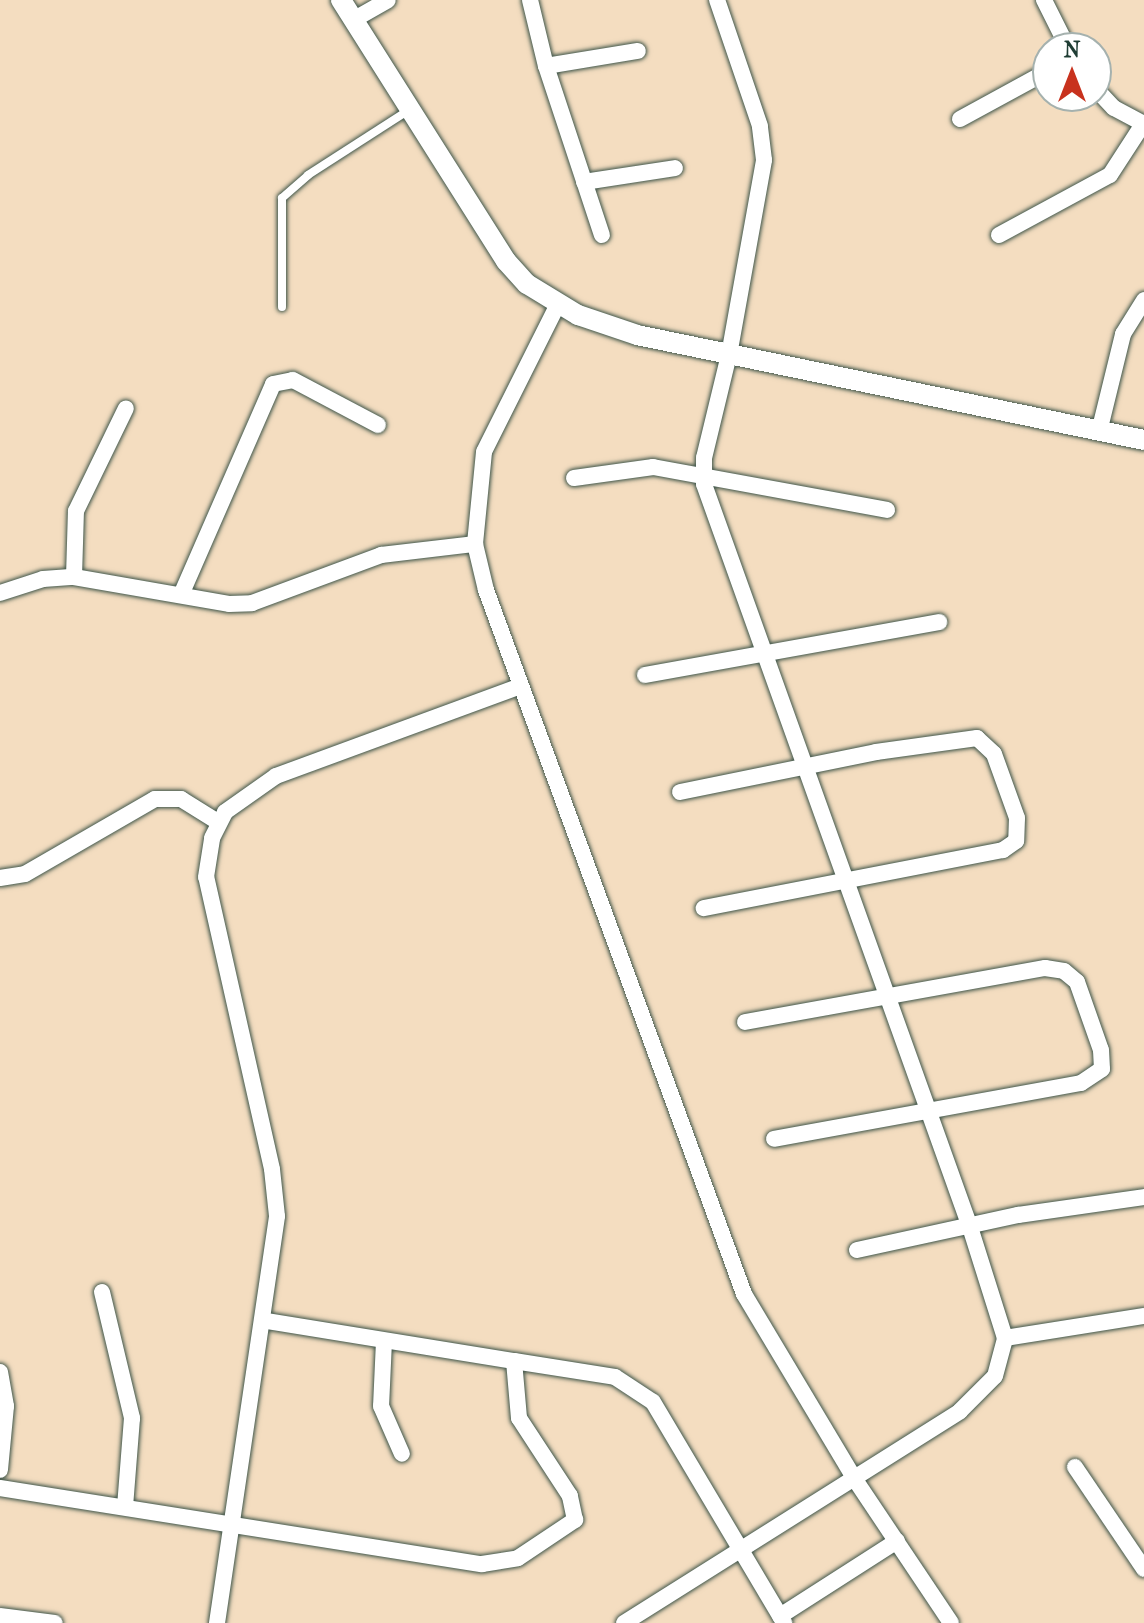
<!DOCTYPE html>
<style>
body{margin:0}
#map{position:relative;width:1144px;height:1623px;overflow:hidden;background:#f4ddc0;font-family:"IM FELL French Canon",serif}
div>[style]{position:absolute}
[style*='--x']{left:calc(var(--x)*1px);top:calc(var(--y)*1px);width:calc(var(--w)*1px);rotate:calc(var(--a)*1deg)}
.roads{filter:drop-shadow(0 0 2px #3f5549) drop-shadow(0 0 2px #3f5549)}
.service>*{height:8px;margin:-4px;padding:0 4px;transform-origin:4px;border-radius:4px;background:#fff}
.minor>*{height:16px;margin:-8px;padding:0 8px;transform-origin:8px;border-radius:8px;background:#fff}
.tertiary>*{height:20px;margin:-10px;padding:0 10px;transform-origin:10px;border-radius:10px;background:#fff}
span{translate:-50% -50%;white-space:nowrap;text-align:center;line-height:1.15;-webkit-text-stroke:8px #fff;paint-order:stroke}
.north{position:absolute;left:1032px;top:32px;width:80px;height:80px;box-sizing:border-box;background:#fff;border:2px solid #a5b1ae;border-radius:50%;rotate:0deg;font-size:22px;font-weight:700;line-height:32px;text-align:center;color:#1f3d34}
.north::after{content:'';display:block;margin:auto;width:28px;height:36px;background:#c8321e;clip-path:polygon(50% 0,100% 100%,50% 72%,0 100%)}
</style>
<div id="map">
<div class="roads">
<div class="service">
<div style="--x:282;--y:307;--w:109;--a:-90"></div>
<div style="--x:282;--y:198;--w:35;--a:-41"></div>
<div style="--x:308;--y:175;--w:120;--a:-32.8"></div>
</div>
<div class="minor">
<div style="--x:530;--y:0;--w:68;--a:76.4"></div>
<div style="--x:546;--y:66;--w:178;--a:71.7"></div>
<div style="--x:1044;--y:0;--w:54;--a:63.4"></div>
<div style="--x:353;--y:20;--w:40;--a:-29.7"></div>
<div style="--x:546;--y:66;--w:93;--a:-9.3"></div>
<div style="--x:1096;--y:89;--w:26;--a:47"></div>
<div style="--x:1114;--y:108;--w:34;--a:28"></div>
<div style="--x:960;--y:119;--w:100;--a:-28.6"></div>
<div style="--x:584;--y:182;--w:92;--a:-8.7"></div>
<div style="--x:999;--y:235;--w:126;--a:-28.4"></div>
<div style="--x:1110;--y:175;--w:61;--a:-57.1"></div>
<div style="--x:558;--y:304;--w:165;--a:116.6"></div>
<div style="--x:484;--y:452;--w:92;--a:95.6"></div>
<div style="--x:475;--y:544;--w:47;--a:76.6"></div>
<div style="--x:486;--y:590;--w:750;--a:69.87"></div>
<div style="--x:744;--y:1294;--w:214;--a:59.1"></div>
<div style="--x:854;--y:1478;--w:174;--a:56.2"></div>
<div style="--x:1099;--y:432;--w:101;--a:-76.2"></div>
<div style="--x:1123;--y:334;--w:40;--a:-58"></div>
<div style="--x:574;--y:478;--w:80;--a:-7.9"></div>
<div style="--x:653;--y:467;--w:238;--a:10.4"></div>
<div style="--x:74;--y:577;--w:66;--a:-88.3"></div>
<div style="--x:76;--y:511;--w:114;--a:-64.1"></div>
<div style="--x:0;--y:593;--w:45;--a:-18"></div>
<div style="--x:43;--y:579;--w:31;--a:-4"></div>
<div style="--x:74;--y:577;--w:157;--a:9.9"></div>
<div style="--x:229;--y:604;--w:23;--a:-2"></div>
<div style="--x:252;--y:603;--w:138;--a:-20.4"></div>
<div style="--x:381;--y:555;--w:95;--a:-6.7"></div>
<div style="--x:181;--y:595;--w:230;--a:-66.4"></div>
<div style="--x:273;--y:384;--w:20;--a:-11"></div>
<div style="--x:293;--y:380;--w:96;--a:27.9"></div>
<div style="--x:645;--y:675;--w:299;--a:-10.2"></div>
<div style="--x:680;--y:792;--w:200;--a:-11.5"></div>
<div style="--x:876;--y:752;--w:102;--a:-7.9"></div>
<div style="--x:977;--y:738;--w:23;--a:43"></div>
<div style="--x:994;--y:754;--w:68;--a:70.2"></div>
<div style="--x:1017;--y:818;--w:23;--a:92"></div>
<div style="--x:1016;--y:841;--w:16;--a:145"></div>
<div style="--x:1003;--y:850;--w:305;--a:169"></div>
<div style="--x:0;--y:878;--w:25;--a:-9"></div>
<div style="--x:25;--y:874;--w:150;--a:-30"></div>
<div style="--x:155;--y:799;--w:26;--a:0"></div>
<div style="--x:181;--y:799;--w:44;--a:31.9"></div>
<div style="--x:745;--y:1022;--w:305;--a:-10.2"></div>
<div style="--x:1045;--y:968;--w:19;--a:9"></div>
<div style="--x:1064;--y:971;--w:17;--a:40"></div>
<div style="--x:1077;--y:982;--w:72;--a:70.6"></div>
<div style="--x:1101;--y:1050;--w:19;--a:87"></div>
<div style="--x:1102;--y:1069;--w:25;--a:146"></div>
<div style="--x:1081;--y:1083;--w:312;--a:169.7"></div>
<div style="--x:857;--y:1250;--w:165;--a:-12.3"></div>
<div style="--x:1018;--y:1215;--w:127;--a:-8.1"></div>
<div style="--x:102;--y:1292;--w:130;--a:76.6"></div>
<div style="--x:132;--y:1418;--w:88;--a:94.5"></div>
<div style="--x:1005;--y:1338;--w:141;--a:-9"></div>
<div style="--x:384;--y:1341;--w:65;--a:92.6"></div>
<div style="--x:381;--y:1406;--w:52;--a:66.4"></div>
<div style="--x:514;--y:1361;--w:102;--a:9"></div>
<div style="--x:615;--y:1377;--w:45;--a:33.3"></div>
<div style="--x:653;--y:1402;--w:257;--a:59.3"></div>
<div style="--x:0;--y:1372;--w:35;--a:80"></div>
<div style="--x:6;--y:1406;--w:64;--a:95.4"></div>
<div style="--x:1075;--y:1467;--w:123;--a:55.9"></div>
<div style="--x:0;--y:1488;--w:488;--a:9"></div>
<div style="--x:482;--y:1564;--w:36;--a:-9"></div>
<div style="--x:518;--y:1558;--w:69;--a:-33.7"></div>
<div style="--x:575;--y:1520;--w:25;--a:-102"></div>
<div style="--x:570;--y:1496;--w:93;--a:-123.2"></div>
<div style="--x:519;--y:1418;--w:57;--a:-95"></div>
<div style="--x:514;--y:1361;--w:251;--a:-170.8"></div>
<div style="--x:0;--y:1616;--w:55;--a:7.3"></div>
<div style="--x:780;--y:1616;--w:139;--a:-32.7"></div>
<div style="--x:217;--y:1623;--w:411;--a:-81.6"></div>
<div style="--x:277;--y:1216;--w:47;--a:-96.1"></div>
<div style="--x:272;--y:1169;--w:299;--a:-102.7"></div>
<div style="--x:206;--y:877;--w:39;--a:-81"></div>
<div style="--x:212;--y:838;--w:29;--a:-63"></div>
<div style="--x:225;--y:812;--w:62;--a:-35.2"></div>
<div style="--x:276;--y:776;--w:260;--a:-20.2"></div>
<div style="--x:624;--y:1623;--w:397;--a:-32.2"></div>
<div style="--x:960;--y:1411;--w:49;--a:-45"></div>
<div style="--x:995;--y:1376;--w:39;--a:-75"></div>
<div style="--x:1005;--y:1338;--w:116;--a:-107.5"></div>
<div style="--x:970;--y:1227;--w:789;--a:-109.7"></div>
<div style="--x:704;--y:484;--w:26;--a:-90"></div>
<div style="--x:704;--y:458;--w:106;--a:-76.4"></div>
<div style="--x:729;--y:355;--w:198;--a:-79.8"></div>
<div style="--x:764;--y:160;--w:34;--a:-97"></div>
<div style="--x:760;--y:126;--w:133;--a:-108.8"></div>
</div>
<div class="tertiary">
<div style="--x:341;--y:0;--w:309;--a:57.7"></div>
<div style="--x:506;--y:261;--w:31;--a:48"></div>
<div style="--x:527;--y:284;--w:60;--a:31.3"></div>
<div style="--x:578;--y:315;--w:62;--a:18.7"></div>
<div style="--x:637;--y:335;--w:518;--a:11.7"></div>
</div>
</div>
<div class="north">N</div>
</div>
